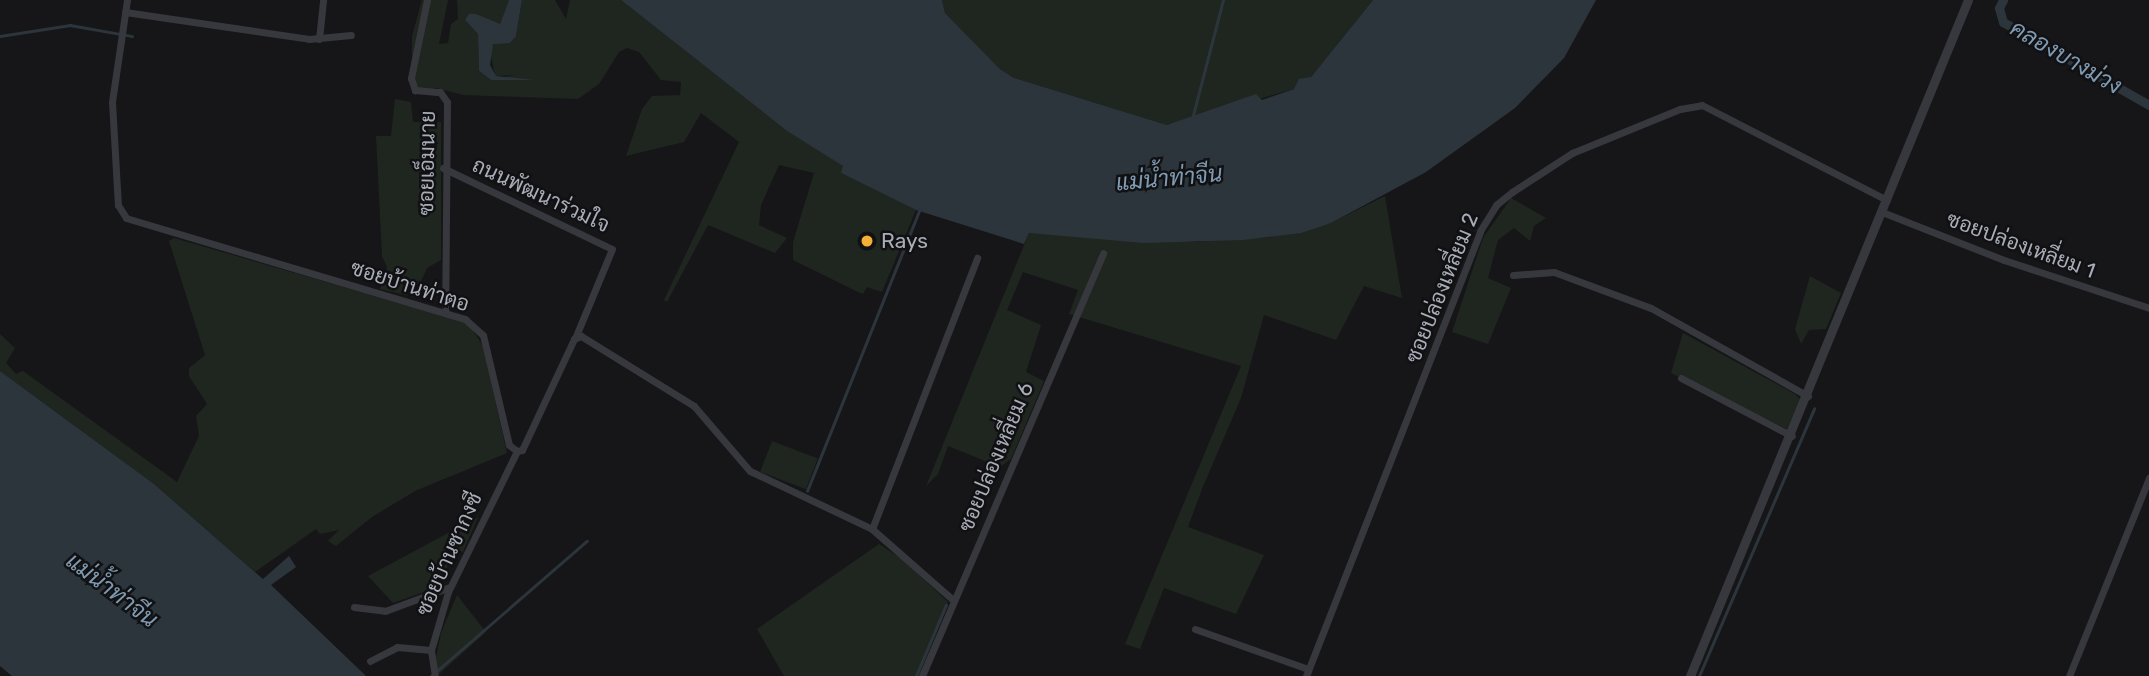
<!DOCTYPE html>
<meta charset="utf-8">
<style>
body{margin:0}
#map{position:relative;width:2149px;height:676px;overflow:hidden;background:#161618;font-family:Rubik,Sarabun,sans-serif}
div>[style]{position:absolute}
[style*='--x']{left:calc(var(--x)*1px);top:calc(var(--y)*1px);width:calc(var(--w)*1px);rotate:calc(var(--a)*1deg)}
.green>*{inset:0;background:#1e261f;transform-origin:0 0}
.water>*{inset:0;background:#2c353c}
.stream>*{height:2.5px;margin:-1.25px;padding:0 1.25px;transform-origin:1.25px;border-radius:1.25px;background:#2c353c}
.canal>*{height:9px;margin:-4.5px;padding:0 4.5px;transform-origin:4.5px;border-radius:4.5px;background:#2c353c}
.minor>*{height:7px;margin:-3.5px;padding:0 3.5px;transform-origin:3.5px;border-radius:3.5px;background:#37383d}
.tertiary>*{height:9px;margin:-4.5px;padding:0 4.5px;transform-origin:4.5px;border-radius:4.5px;background:#37383d}
.dots>*{width:19px;height:19px;translate:-50% -50%;box-sizing:border-box;border:4px solid #111113;border-radius:50%}
span{translate:-50% -50%;white-space:nowrap;text-align:center;line-height:1.15;-webkit-text-stroke:5px #111113;paint-order:stroke}
.street-label{font-size:21px;color:#a8adb8}
.poi-label{font-size:21px;color:#a8adb8}
.left{translate:0 -50%;text-align:left}
.water-label{font-size:23px;color:#7f9bb3;font-style:italic}
</style>
<div id="map">
<div class="green">
<div style="clip-path:polygon(422px 0,448px 0,439px 44px,448px 43px,451px 24px,458px 19px,457px 0,509px 0,500px 24px,465px 20px,478px 34px,479px 71px,491px 80px,514px 75px,495px 76px,490px 51px,493px 44px,516px 36px,522px 0,555px 0,566px 19px,570px 0,621px 0,787px 131px,844px 166px,841px 173px,916px 210px,882px 292px,867px 287px,863px 294px,858px 292px,793px 260px,793px 242px,814px 173px,779px 165px,761px 205px,759px 225px,787px 238px,775px 253px,708px 225px,667px 302px,664px 300px,739px 142px,701px 113px,684px 142px,626px 156px,642px 109px,652px 96px,680px 95px,681px 82px,661px 80px,639px 52px,627px 48px,619px 52px,599px 84px,578px 99px,463px 95px,436px 88px,412px 93px,412px 36px)"></div>
<div style="clip-path:polygon(942px 0,1373px 0,1311px 77px,1294px 89px,1167px 125px,1014px 78px,1000px 69px,945px 13px)"></div>
<div style="clip-path:polygon(395px 99px,411px 102px,413px 122px,441px 122px,441px 260px,427px 268px,414px 297px,380px 289px,387px 267px,382px 256px,376px 136px,391px 136px)"></div>
<div style="clip-path:polygon(1385px 196px,1402px 298px,1364px 286px,1336px 340px,1264px 315px,1241px 398px,1202px 489px,1188px 527px,1264px 555px,1236px 614px,1164px 588px,1140px 649px,1125px 644px,1241px 366px,1069px 314px,1078px 290px,1023px 272px,1007px 310px,1041px 325px,1026px 372px,1044px 381px,1011px 459px,1000px 467px,948px 446px,938px 474px,926px 486px,1029px 233px,1195px 242px,1270px 237px,1331px 223px)"></div>
<div style="clip-path:polygon(1511px 198px,1546px 218px,1534px 226px,1530px 241px,1514px 228px,1498px 240px,1488px 278px,1511px 288px,1488px 344px,1452px 332px,1483px 238px)"></div>
<div style="clip-path:polygon(174px 238px,468px 323px,483px 346px,507px 453px,415px 491px,372px 517px,336px 546px,328px 541px,339px 530px,320px 534px,316px 529px,255px 572px,154px 484px,0 371px,0 334px,15px 348px,6px 363px,16px 374px,23px 371px,177px 482px,199px 436px,196px 416px,207px 404px,189px 376px,189px 368px,205px 355px,169px 241px)"></div>
<div style="clip-path:polygon(1810px 276px,1841px 293px,1826px 329px,1809px 330px,1801px 344px,1795px 329px)"></div>
<div style="clip-path:polygon(1683px 333px,1795px 394px,1800px 399px,1787px 429px,1671px 373px)"></div>
<div style="left:772px;top:441px;width:49px;height:33px;rotate:21deg"></div>
<div style="clip-path:polygon(478px 517px,463px 552px,455px 549px,438px 587px,393px 603px,368px 576px)"></div>
<div style="clip-path:polygon(879px 544px,902px 559px,948px 602px,919px 676px,784px 676px,757px 629px)"></div>
<div style="clip-path:polygon(457px 595px,486px 632px,438px 675px,436px 658px,441px 633px)"></div>
</div>
<div class="water">
<div style="clip-path:polygon(509px 0,522px 0,516px 36px,510px 43px,493px 44px,490px 65px,496px 76px,535px 80px,491px 80px,479px 71px,478px 34px,465px 20px,469px 14px,476px 14px,500px 24px)"></div>
<div style="clip-path:polygon(621px 0,942px 0,945px 13px,1000px 69px,1014px 78px,1167px 125px,1256px 94px,1262px 100px,1294px 89px,1299px 79px,1311px 77px,1373px 0,1596px 0,1564px 58px,1515px 108px,1426px 172px,1331px 223px,1301px 233px,1243px 240px,1144px 243px,1029px 233px,1024px 244px,916px 210px,841px 173px,843px 166px,787px 131px)"></div>
<div style="clip-path:polygon(0 371px,154px 484px,263px 579px,289px 556px,296px 567px,271px 585px,366px 676px,12px 676px,0 666px)"></div>
</div>
<div class="stream">
<div style="--x:0;--y:36;--w:71;--a:-8.9"></div>
<div style="--x:70;--y:25;--w:63;--a:10.1"></div>
<div style="--x:1192;--y:119;--w:123;--a:-75.4"></div>
<div style="--x:807;--y:491;--w:305;--a:-68.2"></div>
<div style="--x:431;--y:676;--w:206;--a:-40.9"></div>
<div style="--x:916;--y:676;--w:77;--a:-67.1"></div>
<div style="--x:1699;--y:676;--w:291;--a:-66.7"></div>
</div>
<div class="canal">
<div style="--x:2003;--y:0;--w:9;--a:117"></div>
<div style="--x:1999;--y:8;--w:15;--a:74"></div>
<div style="--x:2003;--y:22;--w:168;--a:29.6"></div>
</div>
<div class="minor">
<div style="--x:127;--y:0;--w:103;--a:98.4"></div>
<div style="--x:112;--y:102;--w:103;--a:86.7"></div>
<div style="--x:118;--y:205;--w:15;--a:58"></div>
<div style="--x:126;--y:218;--w:354;--a:16.6"></div>
<div style="--x:465;--y:319;--w:24;--a:42"></div>
<div style="--x:483;--y:335;--w:113;--a:76.7"></div>
<div style="--x:509;--y:445;--w:10;--a:37"></div>
<div style="--x:517;--y:451;--w:5;--a:-11"></div>
<div style="--x:522;--y:450;--w:123;--a:-64.9"></div>
<div style="--x:574;--y:339;--w:8;--a:-23"></div>
<div style="--x:581;--y:336;--w:133;--a:31.8"></div>
<div style="--x:694;--y:406;--w:86;--a:49.3"></div>
<div style="--x:750;--y:471;--w:135;--a:25.4"></div>
<div style="--x:872;--y:529;--w:108;--a:41.2"></div>
<div style="--x:427;--y:0;--w:80;--a:101.6"></div>
<div style="--x:411;--y:78;--w:13;--a:72"></div>
<div style="--x:415;--y:90;--w:25;--a:5"></div>
<div style="--x:440;--y:92;--w:12;--a:55"></div>
<div style="--x:447;--y:102;--w:210;--a:90.5"></div>
<div style="--x:125;--y:12;--w:186;--a:8.3"></div>
<div style="--x:309;--y:39;--w:42;--a:-5.4"></div>
<div style="--x:319;--y:39;--w:39;--a:-84"></div>
<div style="--x:443;--y:168;--w:187;--a:25.6"></div>
<div style="--x:612;--y:249;--w:94;--a:112.5"></div>
<div style="--x:1882;--y:212;--w:131;--a:21.5"></div>
<div style="--x:2004;--y:260;--w:153;--a:18.3"></div>
<div style="--x:1513;--y:275;--w:41;--a:-4.2"></div>
<div style="--x:1554;--y:272;--w:103;--a:20.4"></div>
<div style="--x:1651;--y:308;--w:180;--a:29.3"></div>
<div style="--x:1681;--y:378;--w:125;--a:27.6"></div>
<div style="--x:872;--y:529;--w:291;--a:-68.8"></div>
<div style="--x:354;--y:607;--w:31;--a:7"></div>
<div style="--x:385;--y:611;--w:69;--a:-20.3"></div>
<div style="--x:1195;--y:629;--w:120;--a:19.5"></div>
<div style="--x:370;--y:661;--w:30;--a:-27"></div>
<div style="--x:397;--y:647;--w:34;--a:5"></div>
<div style="--x:435;--y:676;--w:26;--a:-99"></div>
<div style="--x:431;--y:650;--w:60;--a:-73.7"></div>
<div style="--x:448;--y:592;--w:157;--a:-63.9"></div>
<div style="--x:922;--y:676;--w:460;--a:-66.8"></div>
<div style="--x:1306;--y:676;--w:478;--a:-68.6"></div>
<div style="--x:1480;--y:231;--w:31;--a:-58"></div>
<div style="--x:1496;--y:205;--w:21;--a:-39"></div>
<div style="--x:1512;--y:192;--w:72;--a:-33"></div>
<div style="--x:1572;--y:153;--w:117;--a:-22.2"></div>
<div style="--x:1680;--y:109;--w:22;--a:-10"></div>
<div style="--x:1702;--y:105;--w:208;--a:27.2"></div>
<div style="--x:2069;--y:676;--w:214;--a:-68"></div>
</div>
<div class="tertiary">
<div style="--x:1690;--y:676;--w:731;--a:-67.65"></div>
</div>
<div class="dots">
<div style="left:867px;top:241px;background:#f2b134"></div>
</div>
<div class="street-label">
<span style="left:427px;top:163px;rotate:-89deg">ซอยเอ็มนาย</span>
<span style="left:541px;top:195px;rotate:25deg">ถนนพัฒนาร่วมใจ</span>
<span style="left:2021px;top:245px;rotate:20deg">ซอยปล่องเหลี่ยม 1</span>
<span style="left:410px;top:286px;rotate:18deg">ซอยบ้านท่าตอ</span>
<span style="left:1442px;top:288px;rotate:-68deg">ซอยปล่องเหลี่ยม 2</span>
<span style="left:996px;top:457px;rotate:-67deg">ซอยปล่องเหลี่ยม 6</span>
<span style="left:449px;top:554px;rotate:-66deg">ซอยบ้านซากงซี</span>
</div>
<div class="poi-label">
<span class="left" style="left:881px;top:241px">Rays</span>
</div>
<div class="water-label">
<span style="left:2066px;top:57px;rotate:30deg">คลองบางม่วง</span>
<span style="left:1169px;top:178px;rotate:-5deg">แม่น้ำท่าจีน</span>
<span style="left:112px;top:590px;rotate:37deg">แม่น้ำท่าจีน</span>
</div>
</div>
